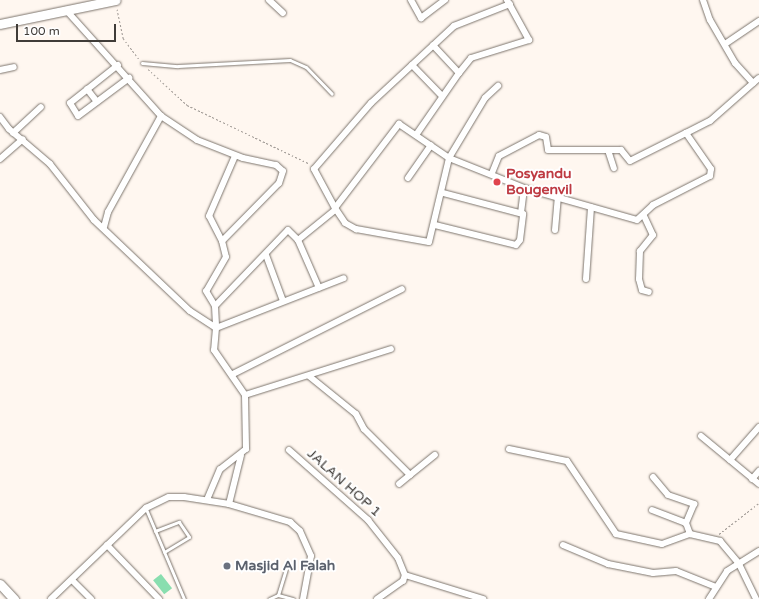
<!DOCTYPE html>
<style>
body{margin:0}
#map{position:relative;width:759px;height:599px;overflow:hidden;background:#fff7f0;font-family:"Varela Round",sans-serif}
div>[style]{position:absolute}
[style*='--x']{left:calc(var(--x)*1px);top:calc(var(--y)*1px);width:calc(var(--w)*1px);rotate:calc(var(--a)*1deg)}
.green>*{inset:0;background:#89deaf;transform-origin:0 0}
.path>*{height:1px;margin-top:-0.5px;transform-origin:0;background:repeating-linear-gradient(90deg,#9e9893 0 2px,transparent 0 4px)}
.roads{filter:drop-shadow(0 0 1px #7d756d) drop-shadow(0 0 1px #7d756d)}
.lane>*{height:3px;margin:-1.5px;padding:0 1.5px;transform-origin:1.5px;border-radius:1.5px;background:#fff}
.street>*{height:6px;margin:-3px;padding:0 3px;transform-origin:3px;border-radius:3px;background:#fff}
.secondary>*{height:9px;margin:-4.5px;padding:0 4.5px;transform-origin:4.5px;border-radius:4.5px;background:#fff}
.dots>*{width:11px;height:11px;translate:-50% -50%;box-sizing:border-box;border:2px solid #fff;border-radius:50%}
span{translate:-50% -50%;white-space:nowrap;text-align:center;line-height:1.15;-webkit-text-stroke:4px #fff;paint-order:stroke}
.health-label{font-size:14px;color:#be3a42;font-weight:700}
.left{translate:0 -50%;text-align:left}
.street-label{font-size:14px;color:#403c38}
.worship-label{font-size:14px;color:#5b616d;font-weight:700}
.scale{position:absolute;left:16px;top:24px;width:100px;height:18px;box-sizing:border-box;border:2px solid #403c38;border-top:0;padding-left:5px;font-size:12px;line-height:14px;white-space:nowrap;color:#403c38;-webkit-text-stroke:3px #fff;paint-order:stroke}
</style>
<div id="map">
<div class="green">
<div style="left:161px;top:574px;width:18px;height:10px;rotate:52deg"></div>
</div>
<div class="path">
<div style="--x:117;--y:9;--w:30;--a:78"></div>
<div style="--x:123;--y:38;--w:26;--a:53"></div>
<div style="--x:148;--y:69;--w:53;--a:42.7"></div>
<div style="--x:187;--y:105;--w:136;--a:25.6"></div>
<div style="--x:719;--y:534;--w:51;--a:-37.8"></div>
</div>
<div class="roads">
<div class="lane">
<div style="--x:142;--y:63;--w:36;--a:5"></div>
<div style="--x:178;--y:66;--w:112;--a:-3.1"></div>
<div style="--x:290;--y:60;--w:17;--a:24"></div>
<div style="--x:306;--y:67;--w:37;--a:46"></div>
<div style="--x:146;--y:509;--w:98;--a:67.1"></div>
<div style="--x:155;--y:531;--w:26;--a:-21"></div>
<div style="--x:179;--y:522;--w:18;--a:56"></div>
<div style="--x:189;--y:537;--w:29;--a:149"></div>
<div style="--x:278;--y:595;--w:34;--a:-73"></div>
<div style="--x:269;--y:599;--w:10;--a:-24"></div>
<div style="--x:278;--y:595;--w:16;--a:15"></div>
</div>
<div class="street">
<div style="--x:269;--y:0;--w:19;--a:43"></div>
<div style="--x:411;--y:0;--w:21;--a:61"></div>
<div style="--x:421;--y:18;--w:30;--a:-37"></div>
<div style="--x:703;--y:0;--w:21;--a:71"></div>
<div style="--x:710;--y:20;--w:50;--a:59.8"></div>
<div style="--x:735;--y:63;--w:27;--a:48"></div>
<div style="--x:510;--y:4;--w:60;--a:158.6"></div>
<div style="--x:454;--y:26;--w:113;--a:137.1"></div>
<div style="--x:371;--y:103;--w:87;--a:130.8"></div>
<div style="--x:314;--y:169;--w:44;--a:61.7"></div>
<div style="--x:335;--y:208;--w:106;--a:-52.7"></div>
<div style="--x:399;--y:124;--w:60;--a:34.2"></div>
<div style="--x:449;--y:158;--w:81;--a:21.8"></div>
<div style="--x:524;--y:188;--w:117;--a:15.8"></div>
<div style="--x:637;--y:220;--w:22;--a:-43"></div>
<div style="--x:653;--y:205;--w:64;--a:-27"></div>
<div style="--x:710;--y:176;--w:7;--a:-82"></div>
<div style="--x:711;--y:169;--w:44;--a:-124.8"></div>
<div style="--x:686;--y:133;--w:27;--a:-27"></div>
<div style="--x:710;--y:121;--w:65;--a:-41.3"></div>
<div style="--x:66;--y:10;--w:142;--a:48.1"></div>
<div style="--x:161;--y:116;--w:43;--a:33.7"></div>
<div style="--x:197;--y:140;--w:49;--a:21.4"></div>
<div style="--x:243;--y:158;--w:34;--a:12"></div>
<div style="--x:276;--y:165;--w:9;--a:41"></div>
<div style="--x:283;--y:171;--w:13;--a:108"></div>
<div style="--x:279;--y:183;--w:81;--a:134.5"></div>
<div style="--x:222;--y:241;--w:16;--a:76"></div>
<div style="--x:226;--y:257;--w:39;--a:120"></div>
<div style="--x:206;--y:291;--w:17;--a:59"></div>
<div style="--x:215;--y:306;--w:105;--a:-46.2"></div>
<div style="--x:288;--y:230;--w:14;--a:45"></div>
<div style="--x:298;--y:240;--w:52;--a:66.4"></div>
<div style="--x:725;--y:44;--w:41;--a:-34.1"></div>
<div style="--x:118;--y:65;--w:61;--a:141.6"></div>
<div style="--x:70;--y:103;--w:15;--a:58"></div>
<div style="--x:78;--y:116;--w:64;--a:-36.7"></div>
<div style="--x:412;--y:65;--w:43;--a:45.9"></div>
<div style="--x:0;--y:70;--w:14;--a:-12"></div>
<div style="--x:459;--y:73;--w:19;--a:-51"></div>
<div style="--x:471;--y:58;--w:61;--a:-17.2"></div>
<div style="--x:529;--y:40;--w:46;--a:-118.8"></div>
<div style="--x:87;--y:89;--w:16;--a:52"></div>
<div style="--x:0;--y:117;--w:15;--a:53"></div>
<div style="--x:9;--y:129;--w:54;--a:40.5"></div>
<div style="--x:50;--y:164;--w:71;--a:51.8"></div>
<div style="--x:94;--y:220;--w:132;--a:43.5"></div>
<div style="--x:190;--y:311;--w:31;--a:33"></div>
<div style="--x:216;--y:328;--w:22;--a:95"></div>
<div style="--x:214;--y:350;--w:55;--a:55.4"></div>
<div style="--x:245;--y:395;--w:54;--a:88.9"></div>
<div style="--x:246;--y:449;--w:33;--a:142"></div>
<div style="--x:220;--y:469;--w:33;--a:113"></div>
<div style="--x:13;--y:133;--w:38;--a:-43"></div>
<div style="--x:416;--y:135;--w:75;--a:-55.3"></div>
<div style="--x:459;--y:73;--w:38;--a:-133"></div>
<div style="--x:608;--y:150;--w:19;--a:72"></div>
<div style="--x:0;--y:159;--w:30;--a:-41"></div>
<div style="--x:492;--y:173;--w:18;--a:-68"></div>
<div style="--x:499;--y:156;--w:45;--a:-27.7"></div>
<div style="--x:539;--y:135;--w:7;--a:16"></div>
<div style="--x:546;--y:137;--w:13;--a:81"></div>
<div style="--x:548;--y:150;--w:73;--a:0"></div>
<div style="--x:621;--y:150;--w:14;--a:51"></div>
<div style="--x:630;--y:161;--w:63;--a:-26.6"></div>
<div style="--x:408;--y:178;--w:40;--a:-55.1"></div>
<div style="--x:335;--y:208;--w:18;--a:56"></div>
<div style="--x:345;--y:223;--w:13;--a:29"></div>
<div style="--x:356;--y:229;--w:74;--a:10.1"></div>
<div style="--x:429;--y:242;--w:86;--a:-76.6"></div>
<div style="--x:449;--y:158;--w:70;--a:-59"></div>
<div style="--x:485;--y:98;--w:18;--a:-43"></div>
<div style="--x:521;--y:213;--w:25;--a:-83"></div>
<div style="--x:644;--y:216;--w:21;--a:65"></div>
<div style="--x:653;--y:235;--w:21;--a:129"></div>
<div style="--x:640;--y:251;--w:28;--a:92"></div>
<div style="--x:639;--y:279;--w:11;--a:75"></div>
<div style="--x:642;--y:290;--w:7;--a:16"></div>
<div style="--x:435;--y:225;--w:83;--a:13.9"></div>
<div style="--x:516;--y:245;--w:6;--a:-51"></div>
<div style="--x:520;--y:240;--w:26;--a:-83"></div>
<div style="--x:523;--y:214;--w:83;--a:-165.3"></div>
<div style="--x:104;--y:227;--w:16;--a:-75"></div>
<div style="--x:108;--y:212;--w:110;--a:-61.1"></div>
<div style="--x:555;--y:230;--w:33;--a:-85"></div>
<div style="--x:298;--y:240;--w:48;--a:-39"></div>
<div style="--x:222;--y:241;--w:28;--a:-117"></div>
<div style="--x:209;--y:216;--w:65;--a:-66.6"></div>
<div style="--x:266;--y:255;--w:49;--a:69.7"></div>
<div style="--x:586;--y:279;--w:72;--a:-86"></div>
<div style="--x:215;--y:306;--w:22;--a:87"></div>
<div style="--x:216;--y:328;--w:137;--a:-21.3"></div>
<div style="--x:233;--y:374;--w:189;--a:-26.7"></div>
<div style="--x:309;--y:376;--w:60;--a:39"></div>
<div style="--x:356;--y:414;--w:17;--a:62"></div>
<div style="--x:364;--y:429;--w:65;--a:45"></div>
<div style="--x:410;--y:475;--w:14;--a:141"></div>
<div style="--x:245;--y:395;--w:153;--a:-17.5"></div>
<div style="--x:701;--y:436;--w:75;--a:39.6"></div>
<div style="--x:509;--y:449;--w:59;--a:11.7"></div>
<div style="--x:567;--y:461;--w:88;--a:56.1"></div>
<div style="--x:616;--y:534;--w:47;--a:12.3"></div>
<div style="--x:662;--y:544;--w:30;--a:-20"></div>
<div style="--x:690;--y:534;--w:31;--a:13"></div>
<div style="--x:720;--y:541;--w:30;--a:50"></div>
<div style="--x:739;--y:564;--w:39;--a:64"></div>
<div style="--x:289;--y:450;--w:106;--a:41.5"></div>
<div style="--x:368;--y:520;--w:48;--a:51.7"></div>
<div style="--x:398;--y:558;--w:18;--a:68"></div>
<div style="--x:730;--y:460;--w:44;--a:-48.7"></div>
<div style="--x:410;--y:475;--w:32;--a:-39"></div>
<div style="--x:653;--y:477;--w:23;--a:50"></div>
<div style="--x:668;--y:495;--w:28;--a:19"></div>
<div style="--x:694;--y:504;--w:21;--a:113"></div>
<div style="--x:752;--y:479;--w:11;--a:-49"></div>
<div style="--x:229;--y:504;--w:50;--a:-76.2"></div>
<div style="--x:652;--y:510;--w:36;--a:21"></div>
<div style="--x:686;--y:523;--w:12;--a:70"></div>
<div style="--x:107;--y:545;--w:75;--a:46.1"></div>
<div style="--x:563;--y:545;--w:49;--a:22.9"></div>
<div style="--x:608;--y:564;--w:46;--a:11.3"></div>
<div style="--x:653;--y:573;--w:23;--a:-5"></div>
<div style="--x:676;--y:571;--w:43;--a:21.8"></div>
<div style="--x:72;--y:580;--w:27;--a:45"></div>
<div style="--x:51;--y:599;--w:132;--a:-43.8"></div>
<div style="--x:146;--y:508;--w:25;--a:-26"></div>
<div style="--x:169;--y:497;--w:15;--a:0"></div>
<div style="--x:184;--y:497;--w:46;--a:8.8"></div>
<div style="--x:229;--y:504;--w:64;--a:16.4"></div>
<div style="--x:290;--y:522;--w:13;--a:42"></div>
<div style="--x:300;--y:531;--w:27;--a:66"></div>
<div style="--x:311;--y:556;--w:44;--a:100.5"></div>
<div style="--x:377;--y:599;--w:32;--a:-35"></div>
<div style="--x:403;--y:581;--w:6;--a:-72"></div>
<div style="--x:405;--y:575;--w:82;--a:17.1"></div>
<div style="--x:709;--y:599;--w:33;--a:-57"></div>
<div style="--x:727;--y:571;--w:38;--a:-32"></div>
</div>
<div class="secondary">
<div style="--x:0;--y:24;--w:118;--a:-11.7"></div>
<div style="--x:0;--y:584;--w:21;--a:47"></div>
</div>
</div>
<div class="dots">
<div style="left:497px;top:182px;background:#e0444e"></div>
<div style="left:227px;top:566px;background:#6b7280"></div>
</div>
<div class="health-label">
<span class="left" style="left:506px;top:182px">Posyandu<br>Bougenvil</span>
</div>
<div class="street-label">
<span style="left:344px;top:483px;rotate:42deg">JALAN HOP 1</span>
</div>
<div class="worship-label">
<span class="left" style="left:235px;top:566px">Masjid Al Falah</span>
</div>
<div class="scale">100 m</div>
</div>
